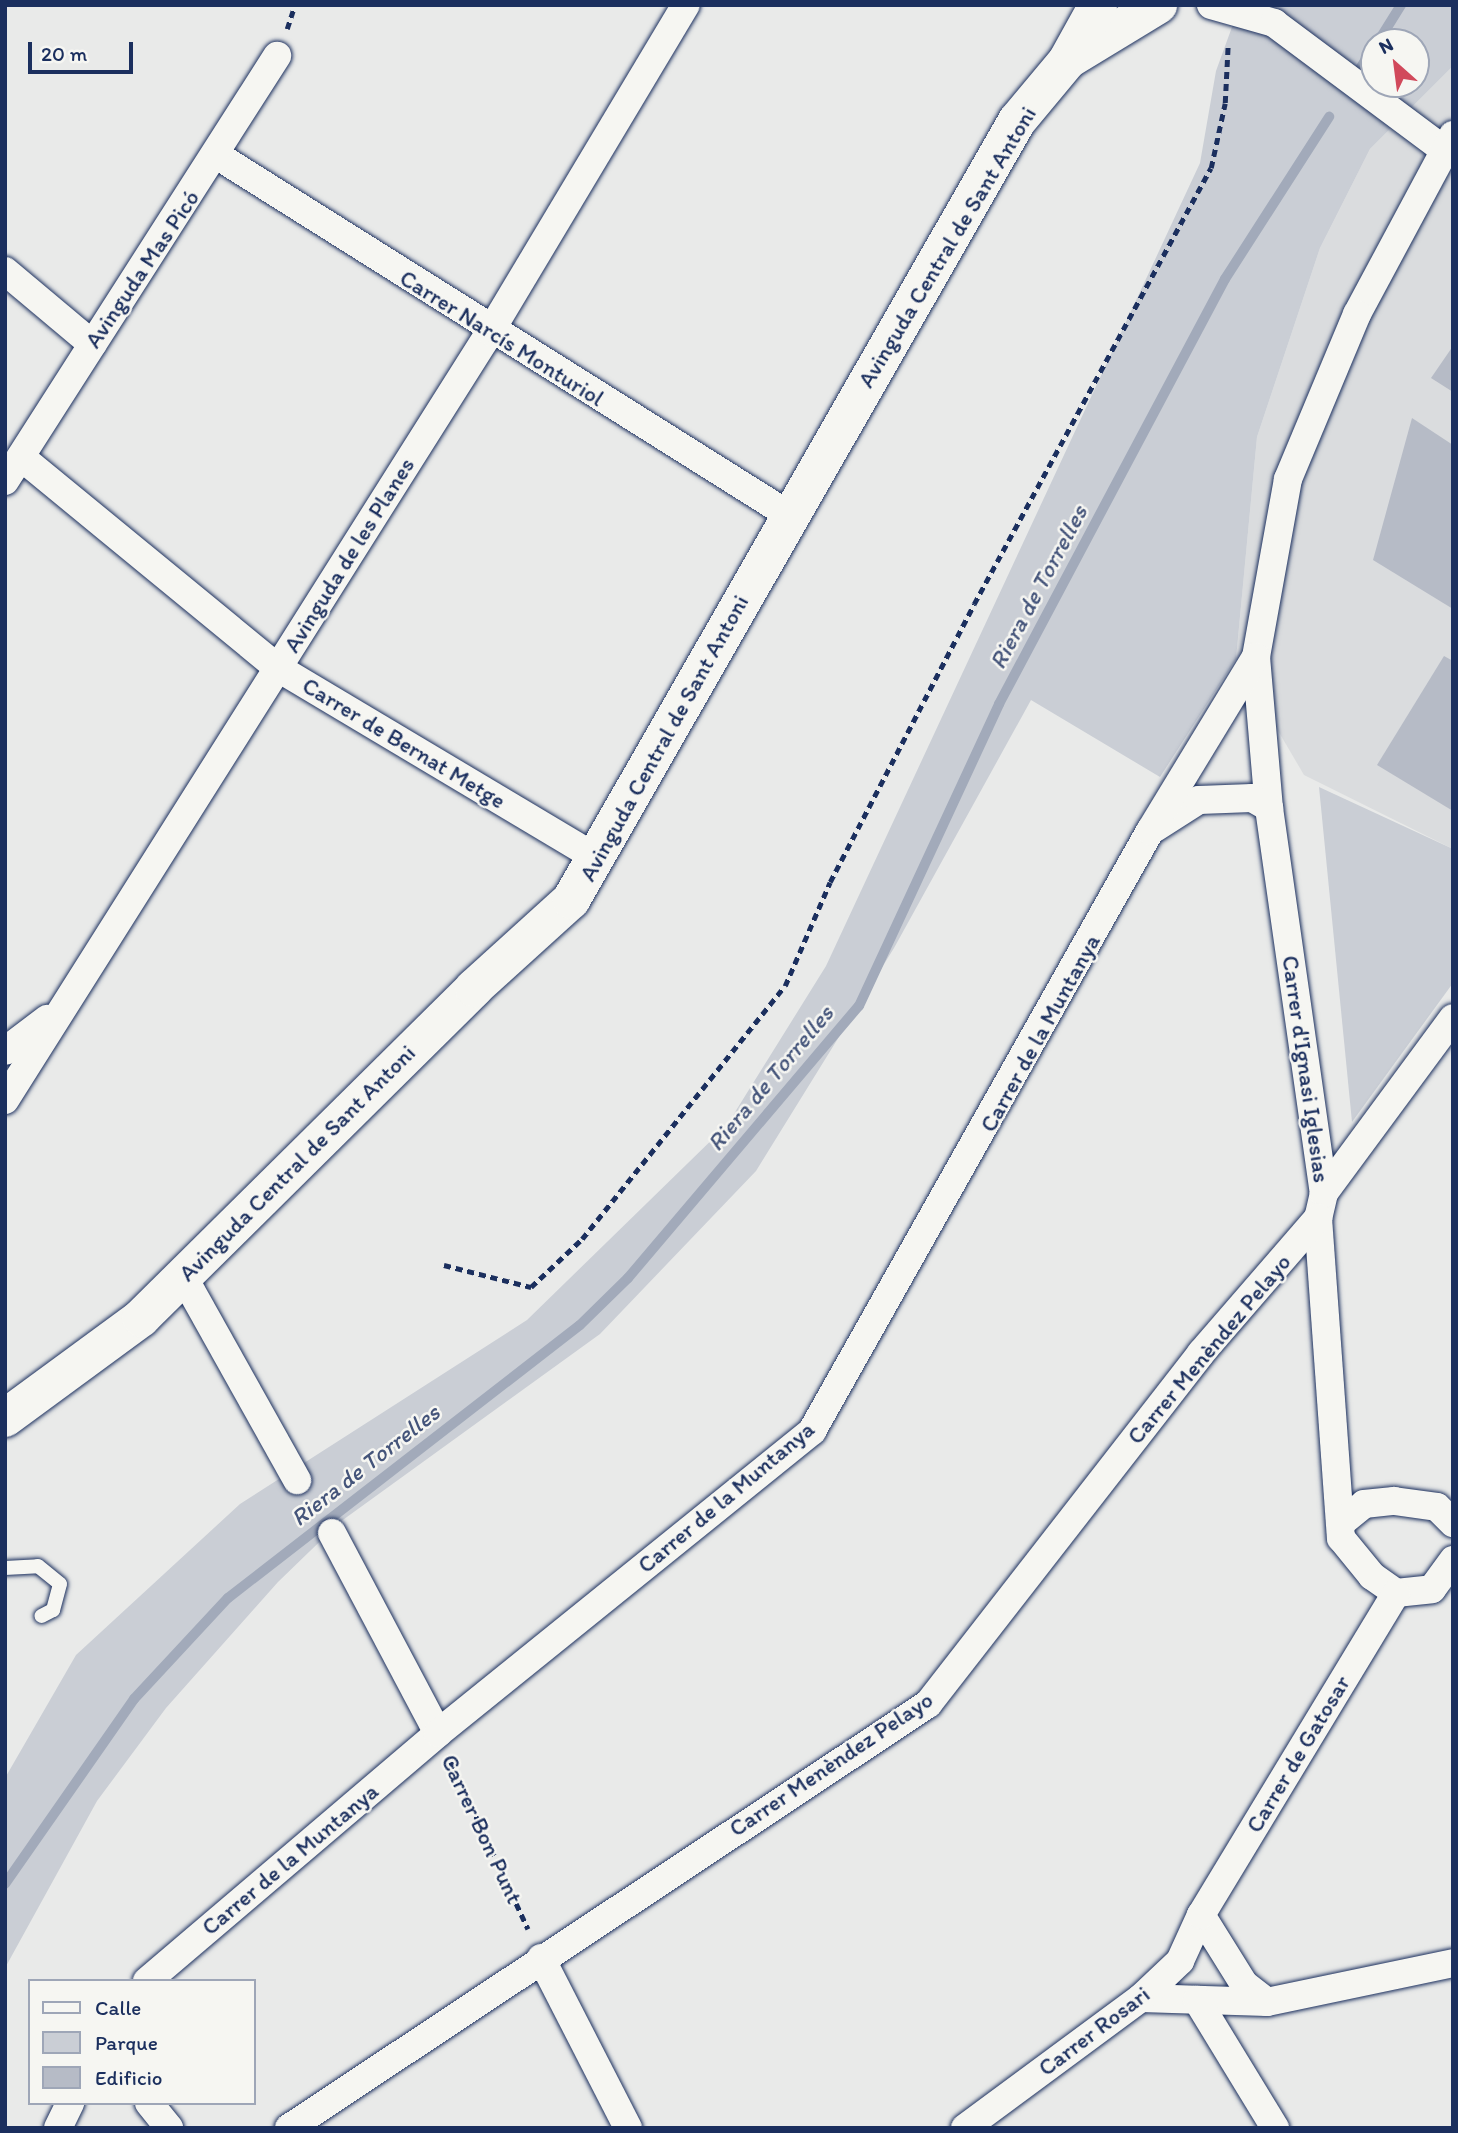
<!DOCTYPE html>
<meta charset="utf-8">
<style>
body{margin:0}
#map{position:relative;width:1458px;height:2133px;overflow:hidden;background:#e9eae9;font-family:Itim,sans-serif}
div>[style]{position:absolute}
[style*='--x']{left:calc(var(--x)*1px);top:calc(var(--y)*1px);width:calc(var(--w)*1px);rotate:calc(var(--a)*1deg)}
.built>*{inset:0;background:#dadcde}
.green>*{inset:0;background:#caced5}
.stream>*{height:10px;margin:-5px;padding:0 5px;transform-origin:5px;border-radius:5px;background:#a2aaba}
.building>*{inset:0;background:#b6bbc6}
.path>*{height:4.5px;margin-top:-2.25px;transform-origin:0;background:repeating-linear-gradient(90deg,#1b2f5e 0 7px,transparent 0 12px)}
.roads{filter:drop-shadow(0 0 2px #1b2f5e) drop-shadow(0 0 2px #1b2f5e)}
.lane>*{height:14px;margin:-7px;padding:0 7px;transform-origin:7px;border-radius:7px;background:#f6f6f2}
.street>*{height:28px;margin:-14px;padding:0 14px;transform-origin:14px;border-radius:14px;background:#f6f6f2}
.primary>*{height:38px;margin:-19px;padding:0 19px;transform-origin:19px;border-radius:19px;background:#f6f6f2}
span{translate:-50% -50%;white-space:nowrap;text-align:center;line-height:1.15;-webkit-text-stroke:5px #f6f6f2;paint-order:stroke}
.street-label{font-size:23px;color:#1b2f5e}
.water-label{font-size:24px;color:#44547a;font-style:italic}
.frame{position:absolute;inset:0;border:7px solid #1b2f5e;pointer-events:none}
.legend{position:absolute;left:28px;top:1979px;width:228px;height:126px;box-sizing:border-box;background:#f6f6f2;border:2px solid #9ea6b7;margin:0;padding:9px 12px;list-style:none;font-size:21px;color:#1b2f5e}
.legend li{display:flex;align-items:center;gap:14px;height:35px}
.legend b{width:35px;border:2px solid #9ea6b7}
.north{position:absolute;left:1360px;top:28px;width:70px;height:70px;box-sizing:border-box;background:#f6f6f2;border:2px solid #9ea6b7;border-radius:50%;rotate:332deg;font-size:19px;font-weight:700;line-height:28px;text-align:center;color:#1b2f5e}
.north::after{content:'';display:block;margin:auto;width:24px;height:32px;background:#d1495b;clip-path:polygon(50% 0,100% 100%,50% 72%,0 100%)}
.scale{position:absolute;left:28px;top:42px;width:105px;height:32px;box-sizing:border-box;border:4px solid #1b2f5e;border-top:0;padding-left:9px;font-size:21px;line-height:24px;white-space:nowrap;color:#1b2f5e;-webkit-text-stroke:5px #f6f6f2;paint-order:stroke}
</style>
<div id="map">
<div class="built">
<div style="clip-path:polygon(1453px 66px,1453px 849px,1304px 775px,1236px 659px,1257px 437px,1320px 248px,1370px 149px)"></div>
</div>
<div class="green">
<div style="clip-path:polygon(evenodd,1240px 5px,1453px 5px,1453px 66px,1370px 149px,1320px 248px,1257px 437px,1236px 659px,1160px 777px,1031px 700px,894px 948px,756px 1171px,600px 1334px,340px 1522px,278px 1582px,166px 1708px,97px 1801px,5px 1968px,5px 1778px,76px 1655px,240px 1504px,527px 1320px,727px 1125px,826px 966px,1200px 163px,1216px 71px,1240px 5px,1374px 42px,1416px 42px,1416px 84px,1374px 84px,1374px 42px)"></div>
<div style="clip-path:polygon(1319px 787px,1453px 849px,1453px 983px,1352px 1122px)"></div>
</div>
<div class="stream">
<div style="--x:1378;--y:42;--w:44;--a:-58.1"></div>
<div style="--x:1353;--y:80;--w:39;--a:-58"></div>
<div style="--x:5;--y:1884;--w:226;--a:-55.1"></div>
<div style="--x:134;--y:1699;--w:138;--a:-47.1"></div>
<div style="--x:228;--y:1598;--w:445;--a:-37.8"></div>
<div style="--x:580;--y:1325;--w:67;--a:-44.4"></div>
<div style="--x:628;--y:1278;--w:357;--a:-49.7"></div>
<div style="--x:859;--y:1006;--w:333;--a:-65.1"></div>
<div style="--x:999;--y:704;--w:481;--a:-62"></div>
<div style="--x:1225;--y:279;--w:193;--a:-57.3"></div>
</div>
<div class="building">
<div style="clip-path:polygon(1453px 346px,1453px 392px,1431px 378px)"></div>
<div style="clip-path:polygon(1412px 418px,1453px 445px,1453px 609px,1373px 560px)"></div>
<div style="clip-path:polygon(1444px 656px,1453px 661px,1453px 811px,1377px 765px)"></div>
</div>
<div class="path">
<div style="--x:287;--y:29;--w:25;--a:-72"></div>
<div style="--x:444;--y:1265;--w:90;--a:14.2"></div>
<div style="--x:531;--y:1287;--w:70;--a:-43.3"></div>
<div style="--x:582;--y:1239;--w:324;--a:-51.3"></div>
<div style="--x:785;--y:986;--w:113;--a:-66.6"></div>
<div style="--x:830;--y:882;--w:313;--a:-62.6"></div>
<div style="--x:974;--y:604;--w:496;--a:-61.5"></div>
<div style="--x:1211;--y:168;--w:66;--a:-77.8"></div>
<div style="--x:1225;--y:103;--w:60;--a:-87.1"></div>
<div style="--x:451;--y:1762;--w:184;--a:65.2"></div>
</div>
<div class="roads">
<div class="lane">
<div style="--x:5;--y:1568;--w:33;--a:-3"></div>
<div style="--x:38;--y:1566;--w:28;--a:39"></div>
<div style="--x:60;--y:1584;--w:27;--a:105"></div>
<div style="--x:53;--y:1610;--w:13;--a:153"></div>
</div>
<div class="street">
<div style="--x:1211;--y:5;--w:66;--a:15.9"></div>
<div style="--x:1274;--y:23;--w:209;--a:36.7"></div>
<div style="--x:1453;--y:135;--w:203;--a:118.2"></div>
<div style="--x:1357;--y:314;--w:179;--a:112.7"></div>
<div style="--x:1288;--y:479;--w:181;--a:100.2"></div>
<div style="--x:1256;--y:657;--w:152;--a:85.1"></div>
<div style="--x:1269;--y:808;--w:389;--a:81.9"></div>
<div style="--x:1324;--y:1193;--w:26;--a:103"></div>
<div style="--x:1318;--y:1218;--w:321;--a:85.9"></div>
<div style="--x:1341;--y:1538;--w:49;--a:50.8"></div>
<div style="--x:1372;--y:1576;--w:29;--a:35"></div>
<div style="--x:1396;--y:1593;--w:36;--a:-6"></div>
<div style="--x:1432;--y:1589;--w:36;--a:-54"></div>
<div style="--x:218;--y:156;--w:674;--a:32.16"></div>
<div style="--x:5;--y:271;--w:114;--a:40"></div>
<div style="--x:21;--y:457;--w:333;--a:39.4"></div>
<div style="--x:278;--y:668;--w:374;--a:30.8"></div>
<div style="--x:5;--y:481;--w:505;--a:-57.38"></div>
<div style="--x:1155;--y:828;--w:52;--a:-32.5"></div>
<div style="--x:1199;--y:800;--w:53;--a:-2.2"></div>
<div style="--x:1252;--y:798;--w:20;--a:30"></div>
<div style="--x:5;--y:1051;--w:53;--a:-37.3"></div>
<div style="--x:5;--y:1100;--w:908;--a:-57.73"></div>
<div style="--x:490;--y:332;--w:381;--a:-59.1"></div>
<div style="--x:1324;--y:1193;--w:217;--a:-53.6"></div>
<div style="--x:183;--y:1276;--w:234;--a:60.8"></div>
<div style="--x:1342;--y:1522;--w:28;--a:-39"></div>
<div style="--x:1364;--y:1504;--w:30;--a:-6"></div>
<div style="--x:1394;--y:1501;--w:43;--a:7.9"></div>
<div style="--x:1437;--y:1507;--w:23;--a:45"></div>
<div style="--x:332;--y:1533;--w:226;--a:62.1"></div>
<div style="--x:1201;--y:1915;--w:81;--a:58.1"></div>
<div style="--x:1244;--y:1984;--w:29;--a:38"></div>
<div style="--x:541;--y:1958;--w:191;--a:62.9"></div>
<div style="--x:147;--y:1981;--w:382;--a:-40.4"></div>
<div style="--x:438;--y:1733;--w:481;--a:-38.9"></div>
<div style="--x:812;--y:1431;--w:689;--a:-60.61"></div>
<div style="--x:1150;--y:831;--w:204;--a:-58.7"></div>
<div style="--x:1141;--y:1998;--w:126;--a:1.8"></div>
<div style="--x:1267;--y:2002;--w:190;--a:-11.8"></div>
<div style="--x:1197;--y:2000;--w:150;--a:58.6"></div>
<div style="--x:149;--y:2103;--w:32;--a:51"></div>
<div style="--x:58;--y:2128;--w:28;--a:-64"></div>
<div style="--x:289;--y:2128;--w:767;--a:-33.57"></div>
<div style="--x:928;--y:1704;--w:445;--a:-52.1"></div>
<div style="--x:1201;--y:1353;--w:179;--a:-49.1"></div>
<div style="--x:965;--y:2128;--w:219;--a:-36.5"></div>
<div style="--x:1141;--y:1998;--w:54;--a:-43.5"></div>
<div style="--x:1180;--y:1961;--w:51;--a:-65.5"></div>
<div style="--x:1201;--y:1915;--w:376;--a:-58.8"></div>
</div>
<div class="primary">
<div style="--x:1071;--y:58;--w:102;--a:-31.3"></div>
<div style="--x:5;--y:1418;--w:169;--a:-36.3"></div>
<div style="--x:141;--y:1318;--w:469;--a:-44.7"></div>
<div style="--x:474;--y:988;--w:131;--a:-42.2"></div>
<div style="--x:571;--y:900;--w:898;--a:-60.21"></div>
<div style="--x:1017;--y:121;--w:78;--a:-50.2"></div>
<div style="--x:1067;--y:61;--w:64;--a:-61"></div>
</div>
</div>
<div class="street-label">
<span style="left:947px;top:247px;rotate:-59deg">Avinguda Central de Sant Antoni</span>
<span style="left:142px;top:269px;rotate:-56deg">Avinguda Mas Picó</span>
<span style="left:502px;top:338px;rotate:32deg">Carrer Narcís Monturiol</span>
<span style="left:349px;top:555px;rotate:-58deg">Avinguda de les Planes</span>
<span style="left:664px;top:738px;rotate:-61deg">Avinguda Central de Sant Antoni</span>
<span style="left:404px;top:743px;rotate:31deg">Carrer de Bernat Metge</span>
<span style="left:1040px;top:1033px;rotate:-61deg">Carrer de la Muntanya</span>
<span style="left:1306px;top:1069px;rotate:82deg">Carrer d'Ignasi Iglesias</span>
<span style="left:297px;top:1163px;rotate:-45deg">Avinguda Central de Sant Antoni</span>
<span style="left:1209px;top:1349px;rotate:-50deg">Carrer Menèndez Pelayo</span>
<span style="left:726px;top:1497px;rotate:-40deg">Carrer de la Muntanya</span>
<span style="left:1298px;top:1754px;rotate:-59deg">Carrer de Gatosar</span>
<span style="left:831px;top:1764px;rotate:-34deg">Carrer Menèndez Pelayo</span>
<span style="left:482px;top:1829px;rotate:65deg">Carrer Bon Punt</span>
<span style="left:290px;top:1859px;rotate:-40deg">Carrer de la Muntanya</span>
<span style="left:1094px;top:2031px;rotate:-37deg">Carrer Rosari</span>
</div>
<div class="water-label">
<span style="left:1038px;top:587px;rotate:-62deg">Riera de Torrelles</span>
<span style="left:770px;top:1078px;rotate:-50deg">Riera de Torrelles</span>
<span style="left:365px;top:1465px;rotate:-38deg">Riera de Torrelles</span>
</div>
<div class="frame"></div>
<ul class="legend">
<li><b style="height:9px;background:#f6f6f2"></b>Calle</li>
<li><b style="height:19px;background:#caced5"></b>Parque</li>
<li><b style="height:19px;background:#b6bbc6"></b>Edificio</li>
</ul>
<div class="north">N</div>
<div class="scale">20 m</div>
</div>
